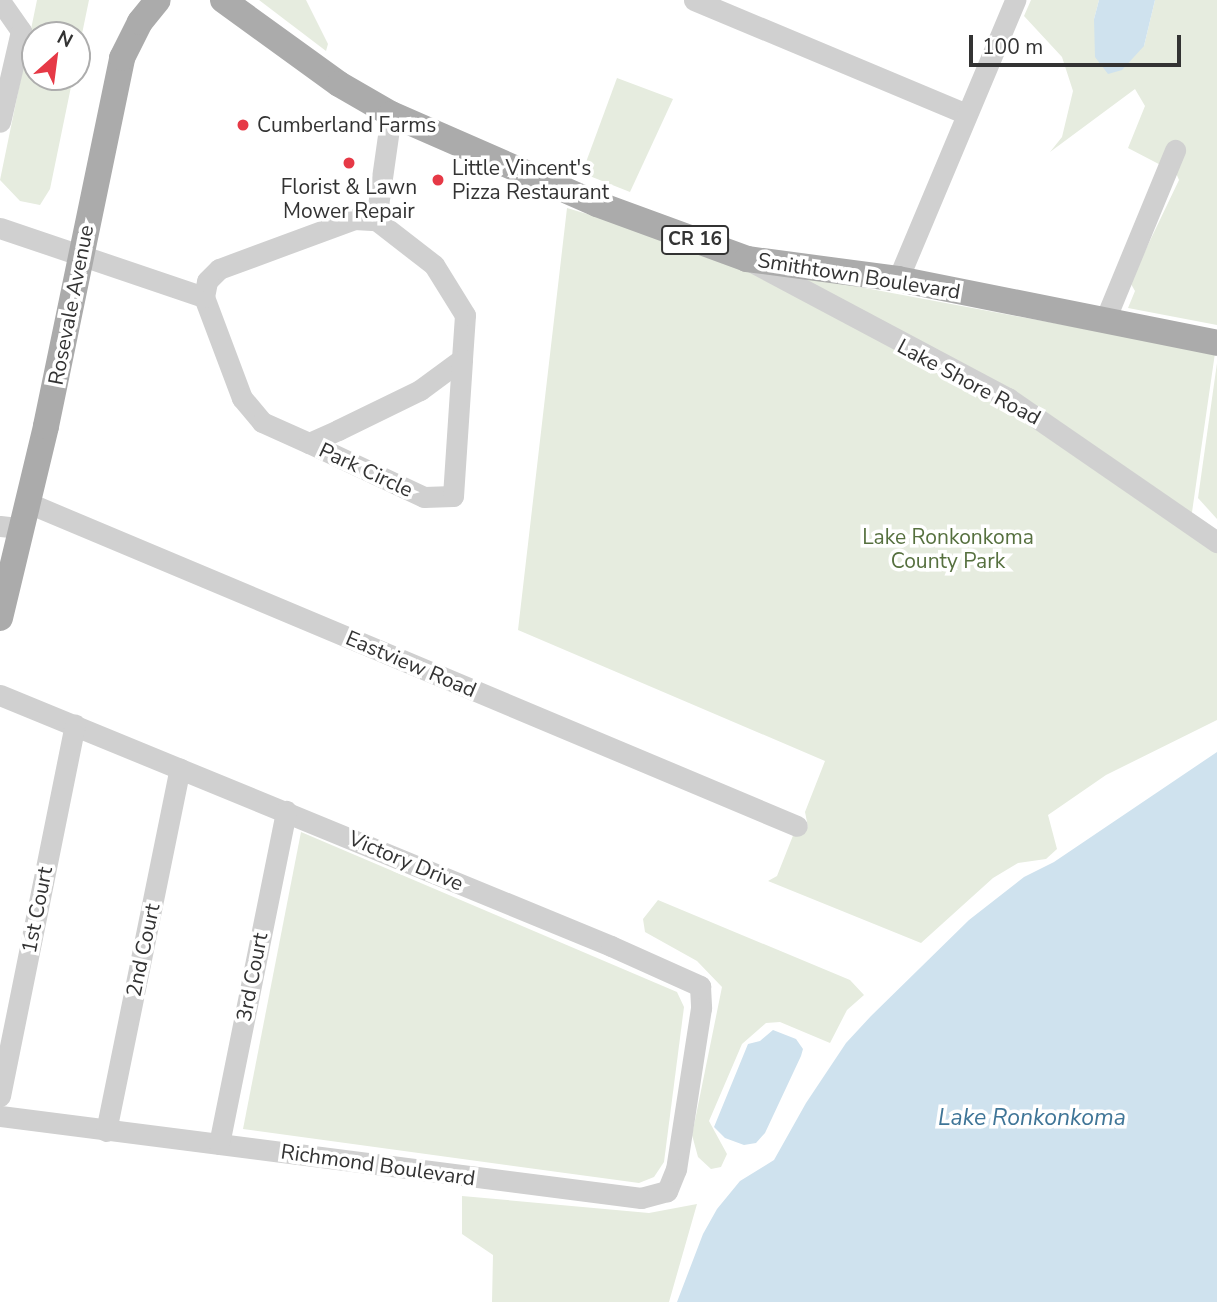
<!DOCTYPE html>
<style>
body{margin:0}
#map{position:relative;width:1217px;height:1302px;overflow:hidden;background:#fff;font-family:"Nunito Sans",sans-serif}
div>[style]{position:absolute}
[style*='--x']{left:calc(var(--x)*1px);top:calc(var(--y)*1px);width:calc(var(--w)*1px);rotate:calc(var(--a)*1deg)}
.green>*{inset:0;background:#e6ecdf}
.water>*{inset:0;background:#cfe2ee}
.minor>*{height:21px;margin:-10.5px;padding:0 10.5px;transform-origin:10.5px;border-radius:10.5px;background:#d0d0d0}
.major>*{height:26px;margin:-13px;padding:0 13px;transform-origin:13px;border-radius:13px;background:#ababab}
.dots>*{width:19px;height:19px;translate:-50% -50%;box-sizing:border-box;border:4px solid #fff;border-radius:50%}
span{translate:-50% -50%;white-space:nowrap;text-align:center;line-height:1.15;-webkit-text-stroke:7px #fff;paint-order:stroke}
.shield-label span{padding:2px 5px;background:#fff;border:2px solid;border-radius:5px;-webkit-text-stroke-width:0}
.shield-label{font-size:19px;color:#333;font-weight:700}
.poi-label{font-size:21px;color:#333}
.left{translate:0 -50%;text-align:left}
.street-label{font-size:21px;color:#333}
.park-label{font-size:21px;color:#56703f}
.water-label{font-size:23px;color:#3f7597;font-style:italic}
.north{position:absolute;left:21px;top:21px;width:70px;height:70px;box-sizing:border-box;background:#fff;border:2px solid #adadad;border-radius:50%;rotate:28deg;font-size:19px;font-weight:700;line-height:28px;text-align:center;color:#333}
.north::after{content:'';display:block;margin:auto;width:24px;height:32px;background:#e63946;clip-path:polygon(50% 0,100% 100%,50% 72%,0 100%)}
.scale{position:absolute;left:969px;top:35px;width:212px;height:32px;box-sizing:border-box;border:4px solid #333;border-top:0;padding-left:9px;font-size:21px;line-height:24px;white-space:nowrap;color:#333;-webkit-text-stroke:5px #fff;paint-order:stroke}
</style>
<div id="map">
<div class="green">
<div style="clip-path:polygon(37px 0,89px 0,77px 58px,77px 35px,35px 35px,35px 77px,73px 77px,50px 189px,40px 205px,20px 201px,0 180px)"></div>
<div style="clip-path:polygon(259px 0,306px 0,328px 44px,326px 51px)"></div>
<div style="clip-path:polygon(1031px 0,1099px 0,1094px 19px,1144px 46px,1155px 0,1217px 0,1217px 325px,1128px 308px,1135px 291px,1131px 284px,1134px 274px,1179px 180px,1176px 173px,1128px 148px,1145px 106px,1135px 89px,1050px 152px,1062px 137px,1073px 91px,1062px 57px,1024px 16px)"></div>
<div style="clip-path:polygon(617px 78px,673px 99px,630px 192px,582px 173px)"></div>
<div style="clip-path:polygon(567px 208px,790px 274px,1215px 353px,1189px 533px,1217px 552px,1217px 720px,1106px 775px,1048px 815px,1057px 849px,1046px 859px,1018px 863px,993px 878px,921px 943px,768px 881px,777px 876px,794px 833px,808px 827px,805px 812px,825px 761px,518px 630px)"></div>
<div style="clip-path:polygon(1217px 363px,1217px 519px,1198px 498px)"></div>
<div style="clip-path:polygon(301px 832px,677px 992px,684px 1007px,664px 1162px,654px 1177px,639px 1183px,243px 1129px)"></div>
<div style="clip-path:polygon(658px 900px,850px 980px,864px 995px,847px 1010px,830px 1043px,780px 1022px,766px 1023px,742px 1044px,709px 1121px,727px 1154px,721px 1167px,711px 1169px,698px 1157px,692px 1135px,722px 987px,697px 961px,645px 932px,643px 919px)"></div>
<div style="clip-path:polygon(462px 1196px,649px 1213px,697px 1204px,669px 1302px,492px 1302px,493px 1255px,462px 1234px)"></div>
</div>
<div class="water">
<div style="clip-path:polygon(1099px 0,1155px 0,1144px 46px,1122px 70px,1108px 74px,1095px 57px,1094px 19px)"></div>
<div style="clip-path:polygon(1217px 752px,1217px 1302px,677px 1302px,703px 1234px,717px 1209px,740px 1181px,774px 1160px,806px 1103px,846px 1043px,871px 1016px,969px 920px,1024px 877px,1054px 862px)"></div>
<div style="clip-path:polygon(773px 1030px,796px 1039px,803px 1049px,801px 1056px,765px 1133px,756px 1143px,744px 1145px,725px 1138px,714px 1127px,748px 1044px,760px 1041px)"></div>
</div>
<div class="minor">
<div style="--x:694;--y:0;--w:295;--a:22.7"></div>
<div style="--x:0;--y:1;--w:37;--a:55"></div>
<div style="--x:21;--y:31;--w:93;--a:103"></div>
<div style="--x:376;--y:220;--w:107;--a:-81.9"></div>
<div style="--x:0;--y:228;--w:215;--a:18.7"></div>
<div style="--x:752;--y:262;--w:290;--a:28"></div>
<div style="--x:1008;--y:398;--w:254;--a:34.6"></div>
<div style="--x:898;--y:279;--w:303;--a:-67.2"></div>
<div style="--x:204;--y:297;--w:108;--a:69.4"></div>
<div style="--x:242;--y:398;--w:31;--a:50"></div>
<div style="--x:262;--y:422;--w:51;--a:24.1"></div>
<div style="--x:309;--y:443;--w:32;--a:-24"></div>
<div style="--x:338;--y:430;--w:91;--a:-26"></div>
<div style="--x:420;--y:390;--w:52;--a:-36.4"></div>
<div style="--x:462;--y:359;--w:44;--a:-86.1"></div>
<div style="--x:465;--y:315;--w:59;--a:-121.8"></div>
<div style="--x:434;--y:265;--w:73;--a:-142.2"></div>
<div style="--x:204;--y:297;--w:16;--a:-79"></div>
<div style="--x:207;--y:281;--w:17;--a:-45"></div>
<div style="--x:219;--y:269;--w:144;--a:-20.3"></div>
<div style="--x:354;--y:219;--w:22;--a:3"></div>
<div style="--x:1105;--y:320;--w:184;--a:-67.6"></div>
<div style="--x:309;--y:443;--w:127;--a:25.2"></div>
<div style="--x:424;--y:497;--w:29;--a:-2"></div>
<div style="--x:453;--y:496;--w:137;--a:-86.2"></div>
<div style="--x:26;--y:502;--w:836;--a:22.79"></div>
<div style="--x:0;--y:526;--w:20;--a:6"></div>
<div style="--x:0;--y:695;--w:661;--a:22.33"></div>
<div style="--x:611;--y:946;--w:98;--a:24.2"></div>
<div style="--x:700;--y:986;--w:22;--a:87"></div>
<div style="--x:701;--y:1008;--w:163;--a:98.8"></div>
<div style="--x:676;--y:1169;--w:24;--a:112"></div>
<div style="--x:667;--y:1191;--w:27;--a:165"></div>
<div style="--x:641;--y:1198;--w:646;--a:-172.71"></div>
<div style="--x:0;--y:1096;--w:379;--a:-78.6"></div>
<div style="--x:106;--y:1131;--w:370;--a:-78.5"></div>
<div style="--x:219;--y:1144;--w:340;--a:-78.6"></div>
</div>
<div class="major">
<div style="--x:223;--y:0;--w:143;--a:35.9"></div>
<div style="--x:339;--y:84;--w:60;--a:30"></div>
<div style="--x:391;--y:114;--w:225;--a:23.6"></div>
<div style="--x:597;--y:204;--w:160;--a:20.1"></div>
<div style="--x:747;--y:259;--w:152;--a:7.5"></div>
<div style="--x:898;--y:279;--w:325;--a:11.3"></div>
<div style="--x:0;--y:618;--w:197;--a:-76.5"></div>
<div style="--x:46;--y:426;--w:376;--a:-78.3"></div>
<div style="--x:122;--y:58;--w:40;--a:-63.4"></div>
<div style="--x:140;--y:22;--w:28;--a:-51"></div>
</div>
<div class="dots">
<div style="left:243px;top:125px;background:#e63946"></div>
<div style="left:349px;top:163px;background:#e63946"></div>
<div style="left:438px;top:180px;background:#e63946"></div>
</div>
<div class="shield-label">
<span style="left:695px;top:240px">CR 16</span>
</div>
<div class="poi-label">
<span class="left" style="left:257px;top:125px">Cumberland Farms</span>
<span class="left" style="left:452px;top:180px">Little Vincent's<br>Pizza Restaurant</span>
<span style="left:349px;top:199px">Florist &amp; Lawn<br>Mower Repair</span>
</div>
<div class="street-label">
<span style="left:859px;top:276px;rotate:9deg">Smithtown Boulevard</span>
<span style="left:71px;top:305px;rotate:-79deg">Rosevale Avenue</span>
<span style="left:969px;top:382px;rotate:28deg">Lake Shore Road</span>
<span style="left:366px;top:470px;rotate:25deg">Park Circle</span>
<span style="left:411px;top:664px;rotate:23deg">Eastview Road</span>
<span style="left:406px;top:861px;rotate:23deg">Victory Drive</span>
<span style="left:37px;top:910px;rotate:-79deg">1st Court</span>
<span style="left:143px;top:950px;rotate:-78deg">2nd Court</span>
<span style="left:252px;top:977px;rotate:-79deg">3rd Court</span>
<span style="left:378px;top:1165px;rotate:8deg">Richmond Boulevard</span>
</div>
<div class="park-label">
<span style="left:948px;top:549px">Lake Ronkonkoma<br>County Park</span>
</div>
<div class="water-label">
<span style="left:1032px;top:1118px">Lake Ronkonkoma</span>
</div>
<div class="north">N</div>
<div class="scale">100 m</div>
</div>
